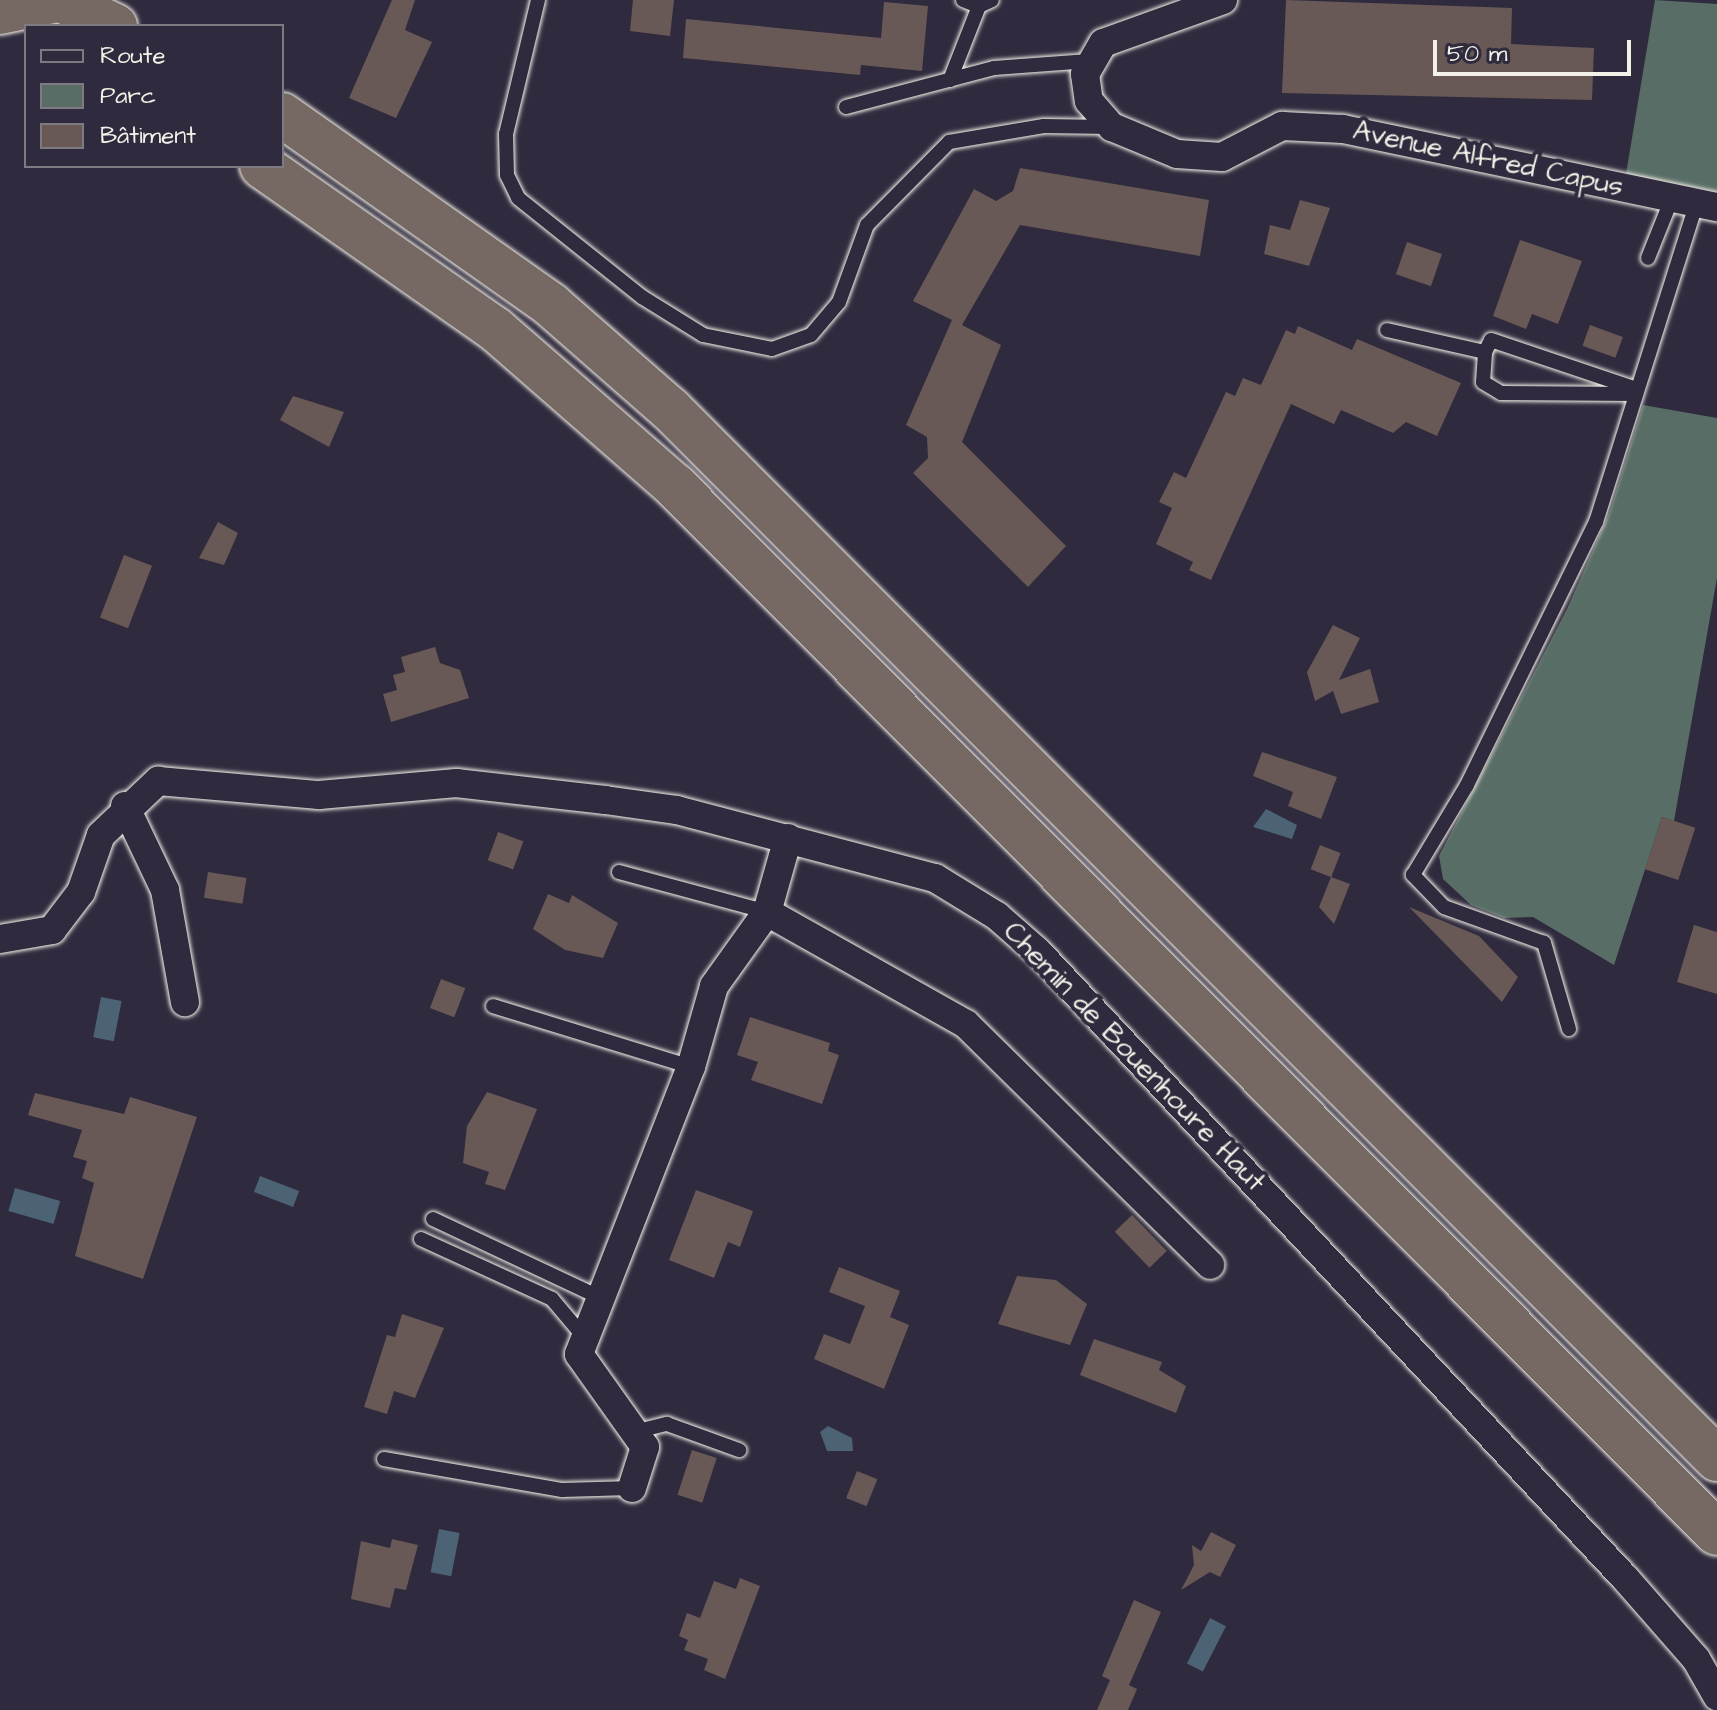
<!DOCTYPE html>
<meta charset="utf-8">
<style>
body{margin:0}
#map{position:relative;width:1717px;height:1710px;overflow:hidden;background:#2f2a3d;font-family:"Architects Daughter",sans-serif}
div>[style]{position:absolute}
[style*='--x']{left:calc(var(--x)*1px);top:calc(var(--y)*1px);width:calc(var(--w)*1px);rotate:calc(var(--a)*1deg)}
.green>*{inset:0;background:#586d66}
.water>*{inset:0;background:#4b6375;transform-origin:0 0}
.building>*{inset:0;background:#685956;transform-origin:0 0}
.roads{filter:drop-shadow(0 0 2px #f4f1e8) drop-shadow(0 0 2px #f4f1e8)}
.service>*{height:14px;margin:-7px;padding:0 7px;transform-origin:7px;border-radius:7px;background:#2f2a3d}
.minor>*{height:28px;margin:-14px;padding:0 14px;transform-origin:14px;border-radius:14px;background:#2f2a3d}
.trunk>*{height:44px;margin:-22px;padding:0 22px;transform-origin:22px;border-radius:22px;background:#766964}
span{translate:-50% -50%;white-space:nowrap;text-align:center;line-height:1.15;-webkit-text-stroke:8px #2f2a3d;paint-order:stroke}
.street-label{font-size:28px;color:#f4f1e8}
.legend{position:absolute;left:24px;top:24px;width:260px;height:144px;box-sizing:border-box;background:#2f2a3d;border:2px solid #7e7a81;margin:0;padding:10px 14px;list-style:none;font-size:24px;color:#f4f1e8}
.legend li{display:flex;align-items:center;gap:16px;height:40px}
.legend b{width:40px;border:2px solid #7e7a81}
.scale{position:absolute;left:1433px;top:40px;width:198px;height:36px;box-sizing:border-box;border:4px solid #f4f1e8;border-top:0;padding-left:10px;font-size:24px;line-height:28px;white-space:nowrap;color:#f4f1e8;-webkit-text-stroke:6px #2f2a3d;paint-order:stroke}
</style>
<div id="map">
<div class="green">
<div style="clip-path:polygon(1655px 0,1717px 4px,1717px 192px,1626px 174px)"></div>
<div style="clip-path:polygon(1643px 405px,1717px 418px,1717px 578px,1674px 821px,1662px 817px,1614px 965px,1533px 917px,1504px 918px,1471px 905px,1443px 879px,1439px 856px,1567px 609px,1609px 514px)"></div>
</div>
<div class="water">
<div style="clip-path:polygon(1266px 809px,1297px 825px,1292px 839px,1253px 827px)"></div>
<div style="left:101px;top:997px;width:21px;height:41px;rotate:11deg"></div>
<div style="left:260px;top:1176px;width:42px;height:17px;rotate:21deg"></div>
<div style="left:15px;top:1188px;width:47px;height:24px;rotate:16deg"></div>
<div style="clip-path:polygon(828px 1426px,852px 1438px,853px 1451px,827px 1451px,820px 1432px)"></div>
<div style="left:439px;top:1529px;width:21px;height:44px;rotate:11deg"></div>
<div style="left:1210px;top:1618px;width:18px;height:51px;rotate:27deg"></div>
</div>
<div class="building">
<div style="clip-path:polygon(392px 0,415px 0,405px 30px,432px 42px,396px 118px,349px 98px)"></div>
<div style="clip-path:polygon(633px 0,674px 0,670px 36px,630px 31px)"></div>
<div style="clip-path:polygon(1286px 0,1512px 8px,1511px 44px,1594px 48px,1592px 100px,1282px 93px)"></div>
<div style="clip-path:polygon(884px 2px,928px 6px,922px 71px,861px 65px,860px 75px,683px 58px,686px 19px,881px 38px)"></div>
<div style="clip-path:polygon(1020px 168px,1209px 200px,1200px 256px,1020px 225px,962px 325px,1001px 345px,962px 442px,1066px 546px,1028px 587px,913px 473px,928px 458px,927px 437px,906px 425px,952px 320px,913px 301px,974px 189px,996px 201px,1013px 191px)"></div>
<div style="clip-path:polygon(1300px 200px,1330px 208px,1309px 266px,1264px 254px,1270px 225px,1290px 230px)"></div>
<div style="clip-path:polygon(1520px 240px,1582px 261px,1558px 324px,1532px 314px,1526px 329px,1493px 316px)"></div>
<div style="left:1407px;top:242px;width:37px;height:34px;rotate:19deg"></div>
<div style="left:1590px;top:325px;width:35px;height:22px;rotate:20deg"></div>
<div style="clip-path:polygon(1298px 326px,1352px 350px,1357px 339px,1461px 383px,1437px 436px,1406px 422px,1393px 433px,1341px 410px,1334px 424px,1291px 404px,1211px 580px,1189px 570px,1193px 562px,1156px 544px,1172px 508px,1159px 502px,1174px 472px,1186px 478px,1226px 392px,1235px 396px,1243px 378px,1261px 385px,1286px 330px,1295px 334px)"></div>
<div style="clip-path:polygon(293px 396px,344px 412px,329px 447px,280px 420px)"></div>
<div style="clip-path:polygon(218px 522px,238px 533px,224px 565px,199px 558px)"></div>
<div style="left:124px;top:555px;width:30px;height:67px;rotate:21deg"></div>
<div style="clip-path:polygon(1333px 625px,1360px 638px,1339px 680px,1370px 669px,1379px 702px,1341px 714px,1333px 691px,1315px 701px,1307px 672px)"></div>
<div style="clip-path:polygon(435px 647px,440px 663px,460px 670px,469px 698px,391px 722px,383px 694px,397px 690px,393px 675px,405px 672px,401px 657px)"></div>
<div style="clip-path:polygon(1262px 752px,1337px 777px,1321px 819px,1288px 806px,1293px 792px,1253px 776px)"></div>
<div style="left:1662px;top:817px;width:35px;height:55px;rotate:18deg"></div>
<div style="left:498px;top:832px;width:27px;height:30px;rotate:20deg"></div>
<div style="left:1320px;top:845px;width:22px;height:26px;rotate:21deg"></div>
<div style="left:208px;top:872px;width:39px;height:26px;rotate:9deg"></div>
<div style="clip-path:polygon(1331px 877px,1350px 884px,1334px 924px,1319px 907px)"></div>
<div style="clip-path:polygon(548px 894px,569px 903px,572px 895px,618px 923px,603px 958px,565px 950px,533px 929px)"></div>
<div style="clip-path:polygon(1409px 907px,1479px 936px,1518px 977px,1502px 1002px)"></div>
<div style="clip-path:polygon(1694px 925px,1717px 932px,1717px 994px,1677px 982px)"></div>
<div style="left:441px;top:979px;width:26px;height:31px;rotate:21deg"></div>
<div style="clip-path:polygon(750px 1017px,830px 1043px,828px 1051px,839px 1055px,822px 1104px,751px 1080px,758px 1062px,737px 1055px)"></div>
<div style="clip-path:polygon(487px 1092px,537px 1109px,505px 1190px,485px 1184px,489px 1172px,463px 1163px,467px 1126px)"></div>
<div style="clip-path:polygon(35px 1093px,124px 1114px,130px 1097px,197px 1117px,143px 1279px,75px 1256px,94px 1183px,82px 1178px,87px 1161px,73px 1157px,82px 1130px,28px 1115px)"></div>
<div style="clip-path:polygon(696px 1190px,753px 1211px,740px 1247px,728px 1242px,714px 1278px,669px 1260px)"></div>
<div style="left:1132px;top:1215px;width:50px;height:24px;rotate:46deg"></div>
<div style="clip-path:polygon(839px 1267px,900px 1291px,890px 1317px,909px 1325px,884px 1389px,814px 1359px,824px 1334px,850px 1344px,865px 1306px,829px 1292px)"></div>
<div style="clip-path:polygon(1017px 1276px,1056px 1280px,1087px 1304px,1070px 1345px,998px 1324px)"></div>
<div style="clip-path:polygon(402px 1314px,444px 1328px,415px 1398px,394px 1391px,387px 1414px,364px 1407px,387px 1335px,395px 1337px)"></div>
<div style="clip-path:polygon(1094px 1339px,1162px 1362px,1159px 1370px,1186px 1386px,1176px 1413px,1080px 1375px)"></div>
<div style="left:692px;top:1450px;width:26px;height:47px;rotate:18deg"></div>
<div style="left:857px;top:1471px;width:22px;height:29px;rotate:22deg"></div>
<div style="clip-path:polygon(1211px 1532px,1236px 1545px,1220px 1577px,1210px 1572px,1181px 1590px,1194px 1565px,1192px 1545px,1201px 1551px)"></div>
<div style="clip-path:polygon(392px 1539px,418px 1545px,406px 1590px,395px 1588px,390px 1608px,351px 1599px,361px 1541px,390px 1548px)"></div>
<div style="clip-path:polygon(740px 1578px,760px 1586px,725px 1679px,704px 1670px,708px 1659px,684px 1650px,688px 1640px,679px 1636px,687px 1613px,700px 1618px,714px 1581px,736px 1589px)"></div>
<div style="clip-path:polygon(1134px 1600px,1161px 1612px,1129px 1685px,1137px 1689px,1128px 1710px,1097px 1710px,1110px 1680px,1102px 1676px)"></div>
</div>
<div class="roads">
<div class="service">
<div style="--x:538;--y:0;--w:138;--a:103.4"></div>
<div style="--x:506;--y:134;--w:41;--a:88.6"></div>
<div style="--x:507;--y:175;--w:25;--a:64"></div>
<div style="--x:518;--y:198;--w:159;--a:38.6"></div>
<div style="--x:642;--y:297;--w:72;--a:31.9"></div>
<div style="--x:703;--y:335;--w:70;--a:11.5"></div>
<div style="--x:772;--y:349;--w:41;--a:-19.7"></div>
<div style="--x:811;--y:335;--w:43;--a:-49.7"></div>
<div style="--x:839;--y:302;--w:82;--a:-70"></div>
<div style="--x:867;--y:225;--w:117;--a:-45.3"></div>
<div style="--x:949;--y:142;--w:96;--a:-9.6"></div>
<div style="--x:1044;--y:126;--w:66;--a:0.9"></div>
<div style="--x:963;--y:0;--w:17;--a:21"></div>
<div style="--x:950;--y:80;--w:79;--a:-68.6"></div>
<div style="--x:979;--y:6;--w:14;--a:-25"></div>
<div style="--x:846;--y:107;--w:153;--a:-14.8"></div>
<div style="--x:994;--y:68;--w:95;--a:-4.2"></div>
<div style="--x:1648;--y:258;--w:65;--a:-68.2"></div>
<div style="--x:1387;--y:330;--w:100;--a:12.7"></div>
<div style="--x:1635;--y:394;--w:134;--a:-179.6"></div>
<div style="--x:1501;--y:393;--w:21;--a:-149"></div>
<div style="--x:1483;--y:382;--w:30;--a:-86"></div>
<div style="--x:1485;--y:352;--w:13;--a:-63"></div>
<div style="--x:1491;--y:340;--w:154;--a:18.6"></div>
<div style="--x:619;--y:872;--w:153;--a:15.1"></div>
<div style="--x:493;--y:1006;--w:207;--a:17.1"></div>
<div style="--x:1569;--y:1029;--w:90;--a:-106.2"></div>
<div style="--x:1544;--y:943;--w:106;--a:-160.2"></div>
<div style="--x:1444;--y:907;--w:45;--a:-134.1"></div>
<div style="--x:1413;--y:875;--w:105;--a:-59"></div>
<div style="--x:1467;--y:785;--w:293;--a:-63.9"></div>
<div style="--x:1596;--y:522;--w:333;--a:-72.5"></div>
<div style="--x:433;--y:1219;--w:186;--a:25.2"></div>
<div style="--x:421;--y:1239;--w:144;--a:24.6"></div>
<div style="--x:552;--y:1299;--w:51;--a:49.8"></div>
<div style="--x:634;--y:1432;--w:34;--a:-14"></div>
<div style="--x:667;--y:1424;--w:77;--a:19.9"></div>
<div style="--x:384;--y:1459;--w:181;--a:9.9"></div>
<div style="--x:562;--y:1490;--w:70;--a:-1.6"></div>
</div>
<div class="minor">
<div style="--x:1223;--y:0;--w:127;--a:160.3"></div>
<div style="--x:1103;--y:43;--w:36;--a:120"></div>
<div style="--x:1085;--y:74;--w:27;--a:82"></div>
<div style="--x:1089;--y:101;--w:35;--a:49"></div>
<div style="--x:1112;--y:127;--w:70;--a:22.6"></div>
<div style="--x:1177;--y:154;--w:45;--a:3.8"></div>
<div style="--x:1222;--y:157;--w:68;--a:-27.3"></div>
<div style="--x:1282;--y:126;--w:61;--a:2.8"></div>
<div style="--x:1343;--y:129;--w:382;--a:11.8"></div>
<div style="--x:125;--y:806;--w:93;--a:64.5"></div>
<div style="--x:165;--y:890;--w:114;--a:79.9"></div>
<div style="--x:788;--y:838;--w:77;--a:105.8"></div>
<div style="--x:767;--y:912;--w:228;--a:29.4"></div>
<div style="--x:966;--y:1024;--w:343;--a:44.6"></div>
<div style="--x:0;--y:939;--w:53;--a:-9.8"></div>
<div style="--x:52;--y:930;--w:48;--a:-52.7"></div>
<div style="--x:81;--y:892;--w:60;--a:-70.7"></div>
<div style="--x:101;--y:835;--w:79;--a:-43.5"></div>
<div style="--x:158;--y:781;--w:162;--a:5"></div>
<div style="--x:319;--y:795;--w:138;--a:-5"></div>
<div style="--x:456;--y:783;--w:150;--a:6.5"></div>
<div style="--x:605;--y:800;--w:73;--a:7.9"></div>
<div style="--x:677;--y:810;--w:267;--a:14.8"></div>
<div style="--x:935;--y:878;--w:73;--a:31.5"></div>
<div style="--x:997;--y:916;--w:53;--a:41.2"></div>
<div style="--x:1037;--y:951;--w:860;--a:46.84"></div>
<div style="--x:1625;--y:1578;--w:108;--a:48.8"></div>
<div style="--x:1696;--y:1659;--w:43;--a:60.4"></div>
<div style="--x:632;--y:1488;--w:43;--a:-72.4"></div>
<div style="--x:645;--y:1447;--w:114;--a:-125.4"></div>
<div style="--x:579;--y:1354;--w:308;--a:-68.7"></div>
<div style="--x:691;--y:1067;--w:84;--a:-74.1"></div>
<div style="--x:714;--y:986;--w:91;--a:-54.4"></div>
</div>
<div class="trunk">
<div style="--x:61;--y:0;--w:60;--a:25.7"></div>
<div style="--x:0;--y:12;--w:59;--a:-11.7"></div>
<div style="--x:282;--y:115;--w:329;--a:35.2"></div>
<div style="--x:551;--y:305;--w:158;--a:41.2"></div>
<div style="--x:670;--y:409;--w:1483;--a:45.08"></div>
<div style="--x:262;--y:166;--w:284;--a:35"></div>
<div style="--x:495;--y:329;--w:239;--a:41.1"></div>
<div style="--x:675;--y:486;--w:1477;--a:45.14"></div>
</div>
</div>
<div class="street-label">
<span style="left:1488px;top:159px;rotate:12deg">Avenue Alfred Capus</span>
<span style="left:1134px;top:1057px;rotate:46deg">Chemin de Bouenhoure Haut</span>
</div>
<ul class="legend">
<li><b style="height:10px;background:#2f2a3d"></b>Route</li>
<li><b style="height:22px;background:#586d66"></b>Parc</li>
<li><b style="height:22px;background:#685956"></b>Bâtiment</li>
</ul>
<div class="scale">50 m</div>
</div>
